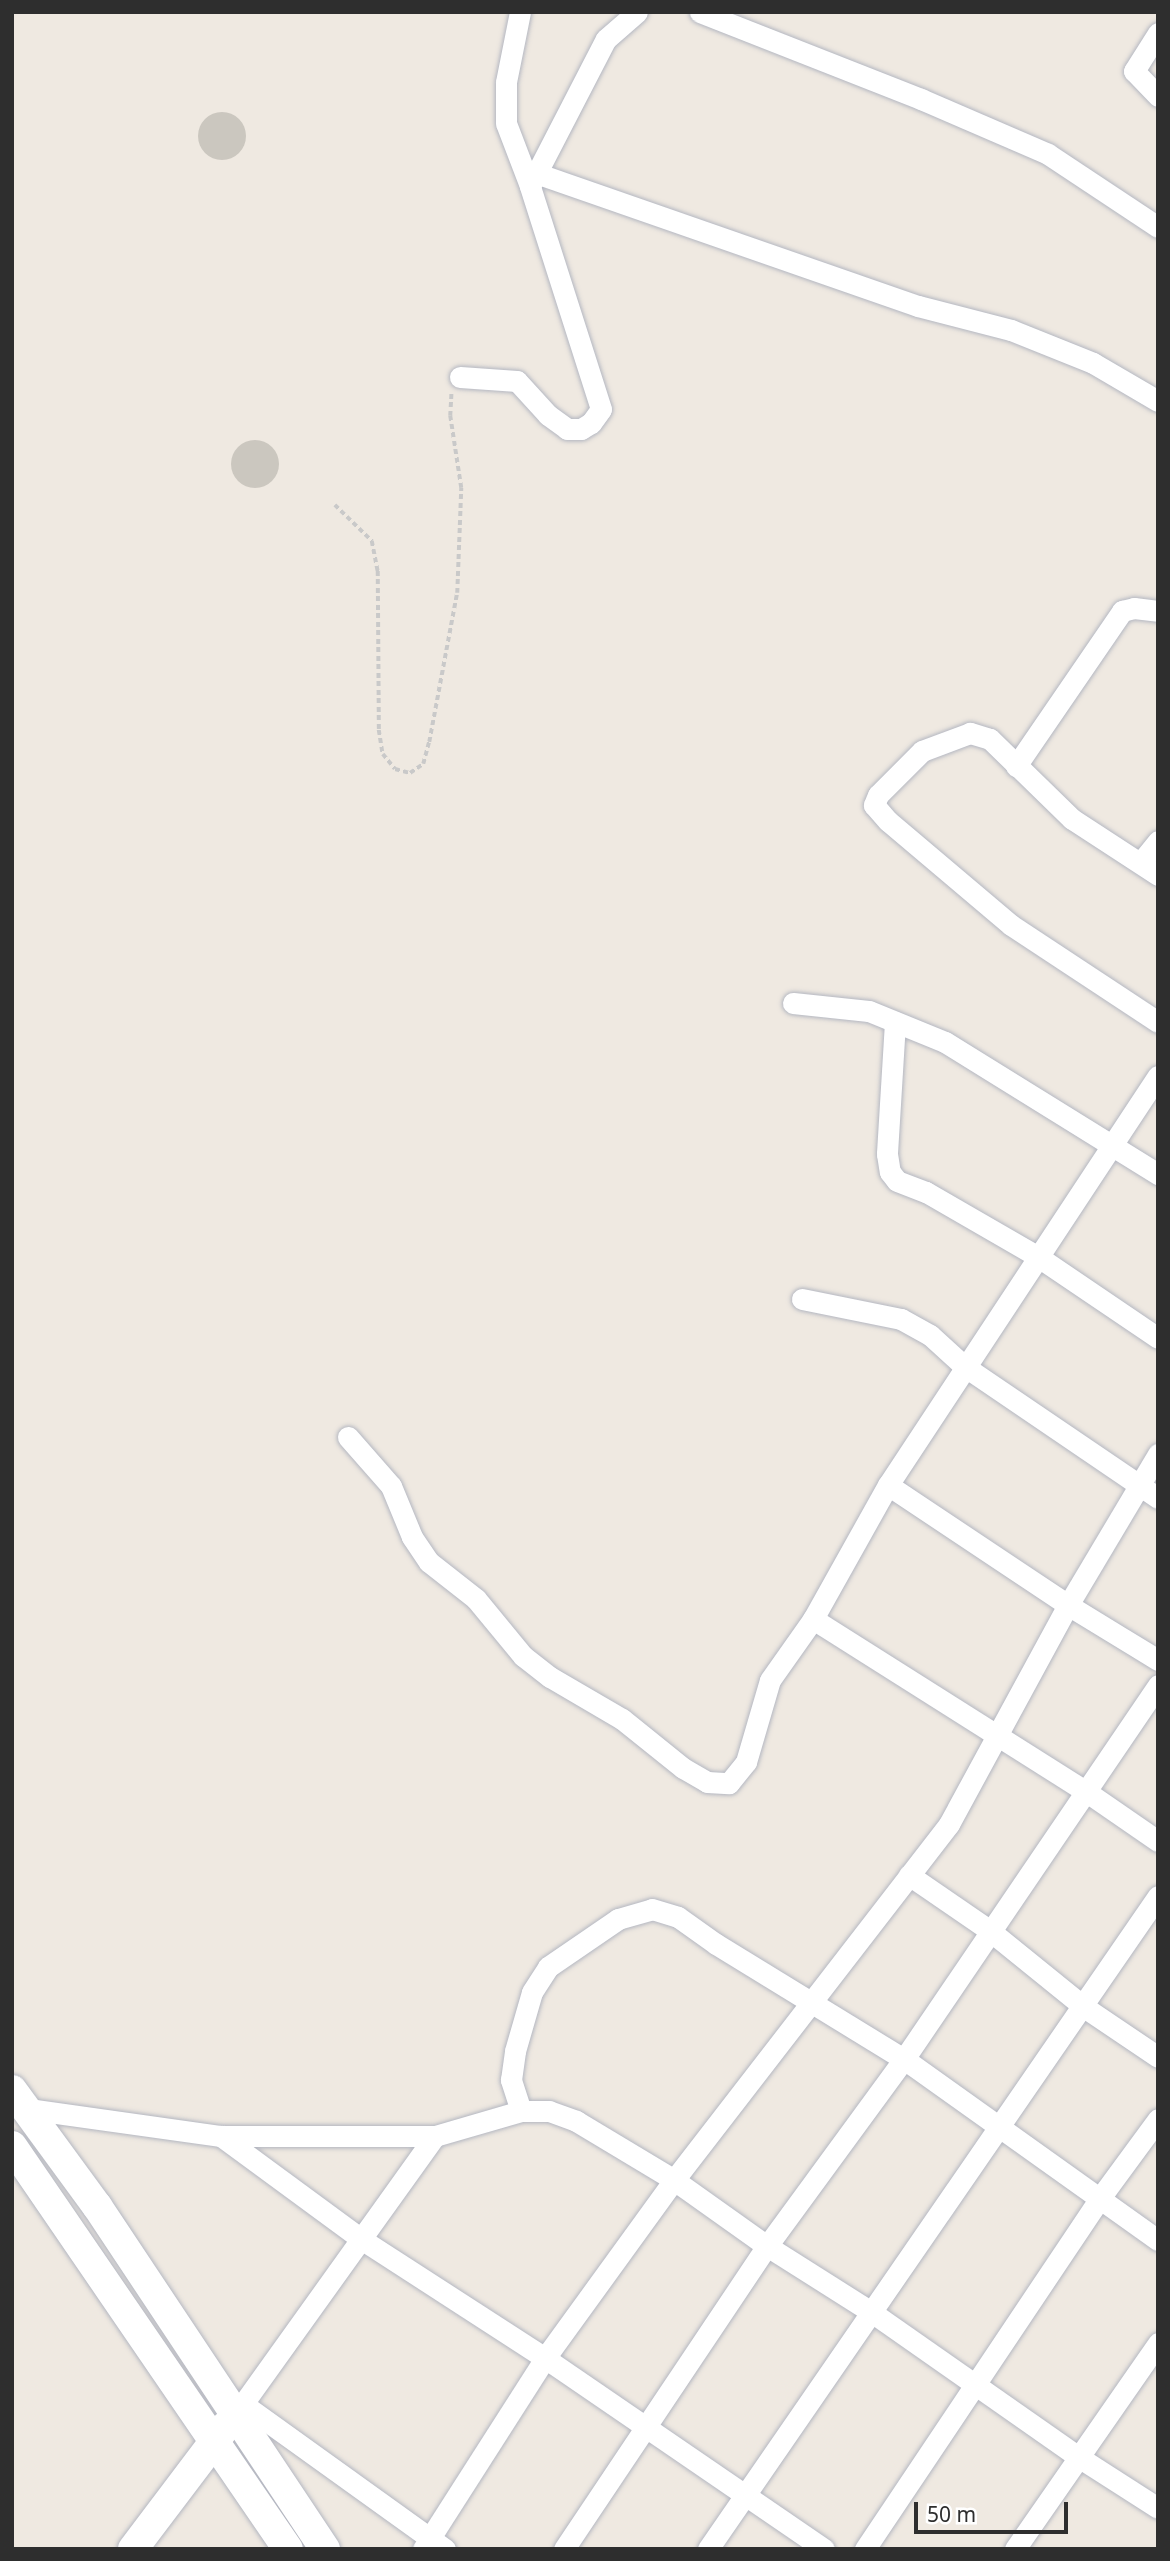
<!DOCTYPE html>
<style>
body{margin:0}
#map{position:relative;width:1170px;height:2561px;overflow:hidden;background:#efe9e1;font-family:"Noto Sans",sans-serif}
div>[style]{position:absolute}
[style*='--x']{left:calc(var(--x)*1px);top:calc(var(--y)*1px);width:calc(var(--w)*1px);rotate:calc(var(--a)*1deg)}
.building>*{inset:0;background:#cbc7bf}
.round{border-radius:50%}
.path>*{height:3.5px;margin-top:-1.75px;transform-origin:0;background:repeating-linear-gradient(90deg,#c9c9c9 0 5px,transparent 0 8.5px)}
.roads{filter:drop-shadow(0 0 2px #b4b7c1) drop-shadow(0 0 2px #b4b7c1)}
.street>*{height:21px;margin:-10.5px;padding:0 10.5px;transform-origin:10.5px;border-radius:10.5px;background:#fff}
.secondary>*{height:30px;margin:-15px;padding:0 15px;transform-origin:15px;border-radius:15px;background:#fff}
span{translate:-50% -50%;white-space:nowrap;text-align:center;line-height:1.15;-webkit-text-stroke:6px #fff;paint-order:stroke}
.frame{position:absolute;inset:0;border:14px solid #2e2e2e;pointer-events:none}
.scale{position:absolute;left:914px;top:2502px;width:154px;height:32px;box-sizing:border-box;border:4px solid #2e2e2e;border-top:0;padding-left:9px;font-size:21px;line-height:24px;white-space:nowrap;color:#2e2e2e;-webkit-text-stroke:5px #fff;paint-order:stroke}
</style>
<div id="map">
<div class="building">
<div class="round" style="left:198px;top:112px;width:48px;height:48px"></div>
<div class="round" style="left:231px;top:440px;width:48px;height:48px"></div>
</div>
<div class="path">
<div style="--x:335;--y:505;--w:52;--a:44.2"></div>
<div style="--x:372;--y:541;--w:31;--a:79"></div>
<div style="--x:378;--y:571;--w:159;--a:89.6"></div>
<div style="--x:379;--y:730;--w:24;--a:81"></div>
<div style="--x:383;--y:754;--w:19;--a:51"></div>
<div style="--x:395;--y:769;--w:16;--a:15"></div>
<div style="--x:410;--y:773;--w:16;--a:-35"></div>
<div style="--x:423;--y:764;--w:23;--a:-75"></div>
<div style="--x:429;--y:742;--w:152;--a:-79.4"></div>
<div style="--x:457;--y:593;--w:105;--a:-87.8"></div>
<div style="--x:461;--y:488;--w:73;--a:-98.7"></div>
<div style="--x:450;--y:416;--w:22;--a:-87"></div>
</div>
<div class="roads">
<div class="street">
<div style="--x:700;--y:12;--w:238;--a:21.5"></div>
<div style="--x:921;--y:99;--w:138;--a:23.4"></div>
<div style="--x:1048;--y:154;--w:132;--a:33.6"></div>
<div style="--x:1158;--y:33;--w:45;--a:122.3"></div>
<div style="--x:1134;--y:71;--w:35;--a:46"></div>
<div style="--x:536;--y:173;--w:404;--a:19.2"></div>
<div style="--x:918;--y:306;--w:96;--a:14.5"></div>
<div style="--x:1011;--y:330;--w:88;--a:21.9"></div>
<div style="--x:1093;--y:363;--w:75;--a:30.3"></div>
<div style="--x:531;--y:184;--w:163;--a:-62.7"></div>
<div style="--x:606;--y:39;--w:41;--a:-41.1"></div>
<div style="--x:460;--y:377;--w:57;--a:4"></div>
<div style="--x:517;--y:381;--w:46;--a:47.6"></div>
<div style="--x:548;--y:415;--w:24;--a:36"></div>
<div style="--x:567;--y:429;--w:14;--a:0"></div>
<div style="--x:581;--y:429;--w:12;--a:-31"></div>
<div style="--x:591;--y:423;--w:17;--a:-54"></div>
<div style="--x:601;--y:409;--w:234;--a:-107.7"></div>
<div style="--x:530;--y:186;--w:67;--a:-110.9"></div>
<div style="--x:506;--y:123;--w:41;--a:-90"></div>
<div style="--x:506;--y:82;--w:71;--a:-78.7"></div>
<div style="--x:1016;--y:766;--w:188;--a:-55.6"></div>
<div style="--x:1122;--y:611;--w:12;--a:-14"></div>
<div style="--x:1134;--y:608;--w:24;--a:7"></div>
<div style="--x:1141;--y:862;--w:27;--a:-51"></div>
<div style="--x:1158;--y:875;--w:103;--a:-146.9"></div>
<div style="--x:1072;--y:819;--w:115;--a:-135.7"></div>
<div style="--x:990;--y:739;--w:21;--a:-163"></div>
<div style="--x:970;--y:733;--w:51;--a:159.4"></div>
<div style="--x:922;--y:751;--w:62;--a:135"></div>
<div style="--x:878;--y:795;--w:11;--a:112"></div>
<div style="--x:874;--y:805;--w:21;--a:49"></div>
<div style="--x:888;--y:821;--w:161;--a:40.2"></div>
<div style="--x:1011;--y:925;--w:176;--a:33.4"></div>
<div style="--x:793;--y:1003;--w:76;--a:6"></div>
<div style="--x:869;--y:1011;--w:82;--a:22.2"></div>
<div style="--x:945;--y:1042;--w:251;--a:31.8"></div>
<div style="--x:895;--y:1022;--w:132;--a:93.5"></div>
<div style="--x:887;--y:1154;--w:18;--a:81"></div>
<div style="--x:890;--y:1172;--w:11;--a:52"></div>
<div style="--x:897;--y:1181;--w:31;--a:21"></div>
<div style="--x:926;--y:1192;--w:128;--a:30"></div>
<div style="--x:1037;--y:1256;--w:146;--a:34.1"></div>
<div style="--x:802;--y:1299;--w:101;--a:11.4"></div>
<div style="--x:901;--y:1319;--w:33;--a:29"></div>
<div style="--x:930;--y:1335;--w:46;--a:42.4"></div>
<div style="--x:964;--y:1366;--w:235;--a:34.2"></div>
<div style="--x:348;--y:1437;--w:65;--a:48.7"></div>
<div style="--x:391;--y:1486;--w:55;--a:67.6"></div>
<div style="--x:412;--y:1537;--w:30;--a:56"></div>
<div style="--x:429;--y:1562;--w:60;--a:38.2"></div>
<div style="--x:476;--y:1599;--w:74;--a:50.5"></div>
<div style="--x:523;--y:1656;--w:34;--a:38"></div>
<div style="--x:550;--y:1677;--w:83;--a:30.3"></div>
<div style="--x:622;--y:1719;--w:78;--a:38.8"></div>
<div style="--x:683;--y:1768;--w:28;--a:30"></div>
<div style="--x:707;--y:1782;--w:22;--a:3"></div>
<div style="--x:729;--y:1783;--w:27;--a:-51"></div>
<div style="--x:746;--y:1762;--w:85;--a:-73.7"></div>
<div style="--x:770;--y:1680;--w:75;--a:-54.8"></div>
<div style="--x:813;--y:1619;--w:154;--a:-60.8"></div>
<div style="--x:888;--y:1485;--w:490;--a:-56.6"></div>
<div style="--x:888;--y:1485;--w:216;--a:33.7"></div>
<div style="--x:1068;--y:1605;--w:105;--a:31.4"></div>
<div style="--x:813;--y:1619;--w:320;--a:32.3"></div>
<div style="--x:1084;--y:1790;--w:90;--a:34.6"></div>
<div style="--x:909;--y:1875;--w:97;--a:34.5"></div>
<div style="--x:989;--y:1930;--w:122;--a:39"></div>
<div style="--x:1084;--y:2007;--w:89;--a:34"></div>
<div style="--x:28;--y:2109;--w:195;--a:8"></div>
<div style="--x:221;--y:2136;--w:214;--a:0"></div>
<div style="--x:435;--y:2136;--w:90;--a:-16.2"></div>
<div style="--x:521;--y:2111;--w:28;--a:0"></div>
<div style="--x:549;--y:2111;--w:29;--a:20"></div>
<div style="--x:576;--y:2121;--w:114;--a:31"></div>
<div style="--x:674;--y:2180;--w:114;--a:35.4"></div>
<div style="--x:767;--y:2246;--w:122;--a:32.3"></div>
<div style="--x:870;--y:2311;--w:253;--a:35"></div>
<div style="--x:1077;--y:2456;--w:96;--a:32.7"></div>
<div style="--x:521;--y:2111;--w:33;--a:-108"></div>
<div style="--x:511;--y:2080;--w:29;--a:-82"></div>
<div style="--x:515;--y:2051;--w:61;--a:-73.9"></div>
<div style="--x:532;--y:1992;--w:30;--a:-57"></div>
<div style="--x:548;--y:1967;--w:85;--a:-34.4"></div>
<div style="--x:618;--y:1919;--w:35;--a:-16"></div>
<div style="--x:652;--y:1909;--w:27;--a:17"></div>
<div style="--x:678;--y:1917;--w:47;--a:35.4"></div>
<div style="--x:716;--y:1944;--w:220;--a:31.5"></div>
<div style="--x:904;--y:2059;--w:312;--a:35.5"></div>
<div style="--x:221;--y:2136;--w:174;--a:36.3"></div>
<div style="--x:361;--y:2239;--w:219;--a:32.9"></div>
<div style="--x:545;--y:2358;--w:338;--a:34.4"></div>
<div style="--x:243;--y:2404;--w:249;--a:35.7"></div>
<div style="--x:235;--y:2415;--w:343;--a:-54.4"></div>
<div style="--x:423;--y:2549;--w:227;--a:-57.4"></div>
<div style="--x:545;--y:2358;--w:220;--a:-54.1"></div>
<div style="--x:674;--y:2180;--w:450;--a:-52.3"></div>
<div style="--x:949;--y:1824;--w:249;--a:-61.5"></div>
<div style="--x:1068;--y:1605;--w:176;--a:-59.2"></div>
<div style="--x:564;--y:2549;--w:365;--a:-56.2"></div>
<div style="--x:767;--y:2246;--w:232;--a:-53.8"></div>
<div style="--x:904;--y:2059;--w:452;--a:-55.8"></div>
<div style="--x:708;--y:2549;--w:793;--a:-55.43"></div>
<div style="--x:865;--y:2549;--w:422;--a:-56.2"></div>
<div style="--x:1100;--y:2198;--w:98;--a:-53.7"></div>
<div style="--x:1015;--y:2549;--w:251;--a:-55.2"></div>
</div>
<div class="secondary">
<div style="--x:12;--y:2090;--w:144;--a:53.8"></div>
<div style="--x:97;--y:2206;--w:412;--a:56.4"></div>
<div style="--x:12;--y:2146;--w:488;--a:55.6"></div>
<div style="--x:133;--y:2549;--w:154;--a:-52.9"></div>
</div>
</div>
<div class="frame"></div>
<div class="scale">50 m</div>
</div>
